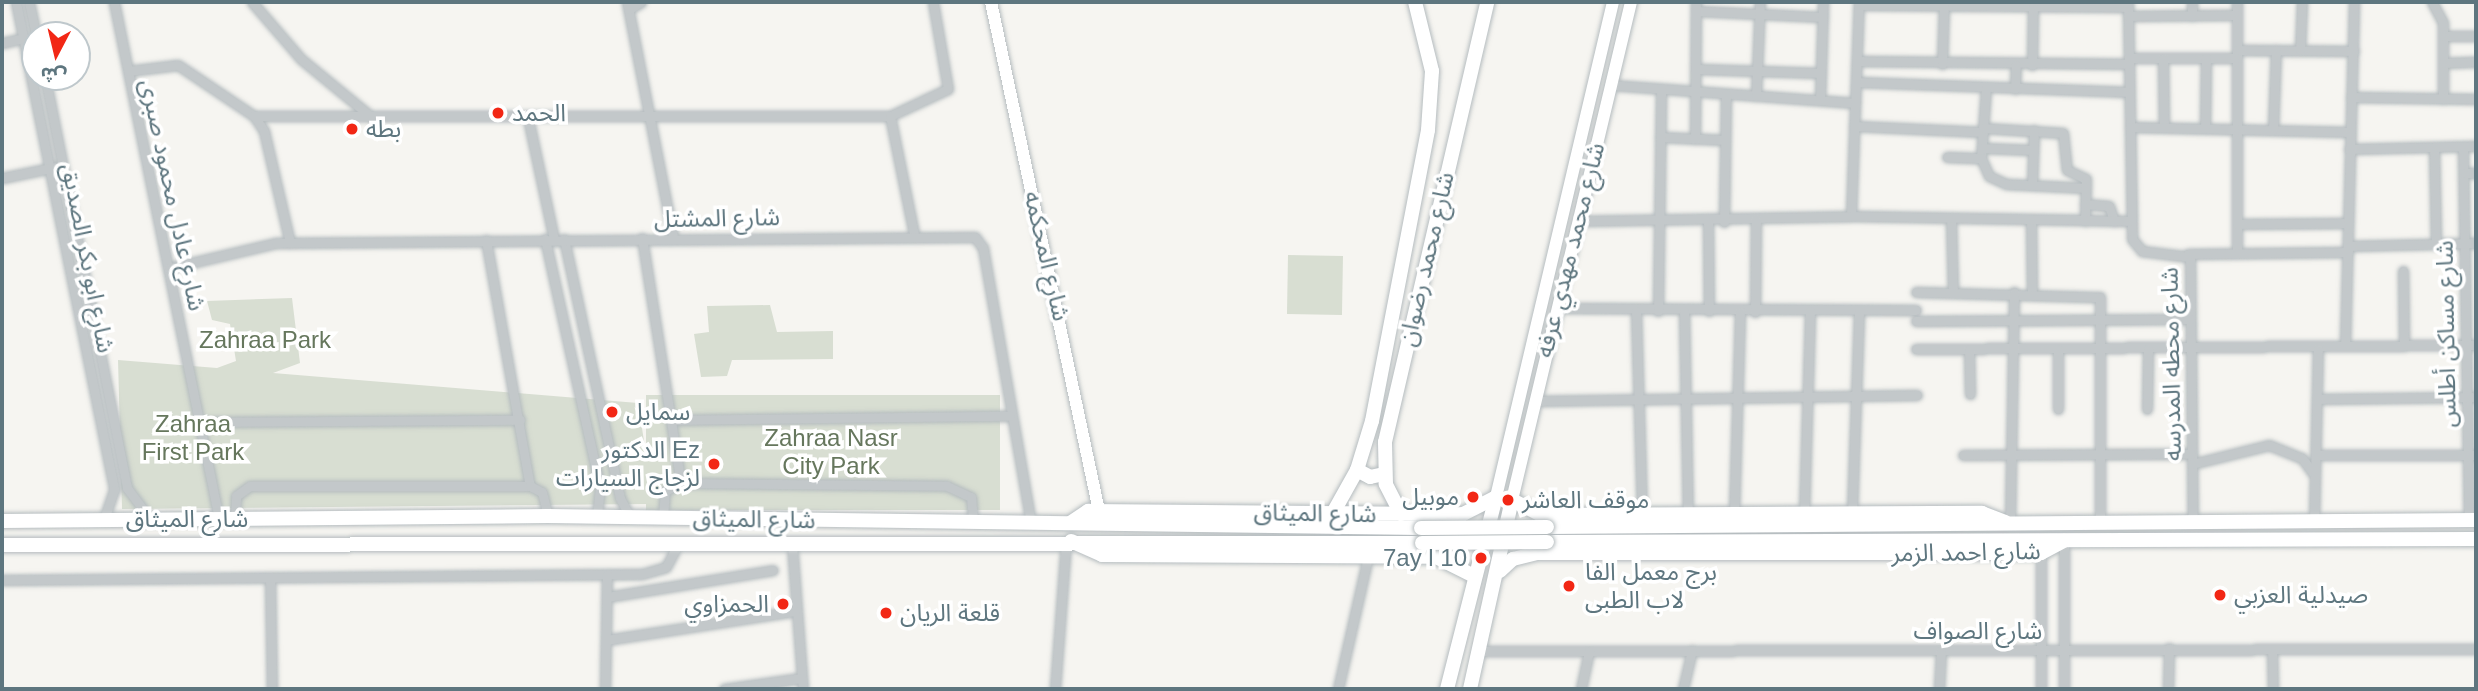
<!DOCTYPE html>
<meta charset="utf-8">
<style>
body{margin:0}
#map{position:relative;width:2478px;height:691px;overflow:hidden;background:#f6f5f1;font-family:Arial,"Noto Sans Arabic",sans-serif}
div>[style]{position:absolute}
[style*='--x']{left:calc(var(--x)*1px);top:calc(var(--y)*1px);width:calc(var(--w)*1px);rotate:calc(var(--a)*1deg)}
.green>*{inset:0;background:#d8ded2;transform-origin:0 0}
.roads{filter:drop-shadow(0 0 2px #b5bcbf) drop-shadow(0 0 2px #b5bcbf)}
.street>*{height:9px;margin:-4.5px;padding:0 4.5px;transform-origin:4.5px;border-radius:4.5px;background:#c3c8ca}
.secondary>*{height:12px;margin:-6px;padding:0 6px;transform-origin:6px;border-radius:6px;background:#fff}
.primary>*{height:14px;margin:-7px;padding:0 7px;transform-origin:7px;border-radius:7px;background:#fff}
.bridges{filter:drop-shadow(0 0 2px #b3babc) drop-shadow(0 0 2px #b3babc)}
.primary-bridge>*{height:14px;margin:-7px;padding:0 7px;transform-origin:7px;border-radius:7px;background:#fff}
.dots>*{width:19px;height:19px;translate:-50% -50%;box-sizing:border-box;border:4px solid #fff;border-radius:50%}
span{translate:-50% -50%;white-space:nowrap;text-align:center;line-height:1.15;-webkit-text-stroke:7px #fff;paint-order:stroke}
.poi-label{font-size:24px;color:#5e767f}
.left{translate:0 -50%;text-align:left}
.right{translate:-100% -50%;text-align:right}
.street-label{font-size:24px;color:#5e767f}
.park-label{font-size:24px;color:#66775d}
.frame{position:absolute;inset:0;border:4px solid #5e767f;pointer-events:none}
.north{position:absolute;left:21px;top:21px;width:70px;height:70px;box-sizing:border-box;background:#fff;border:2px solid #bfc8cc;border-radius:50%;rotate:187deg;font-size:19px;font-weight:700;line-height:28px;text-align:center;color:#5e767f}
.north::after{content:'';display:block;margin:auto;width:24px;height:32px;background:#f22715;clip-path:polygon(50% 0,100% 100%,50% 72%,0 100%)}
</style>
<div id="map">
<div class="green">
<div style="left:1288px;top:255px;width:55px;height:59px;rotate:1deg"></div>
<div style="clip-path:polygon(292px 298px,300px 363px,273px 373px,638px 403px,654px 504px,122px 509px,118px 360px,217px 368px,236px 361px,230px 324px,212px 320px,207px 301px)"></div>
<div style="clip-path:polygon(770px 305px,777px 332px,833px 331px,833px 359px,732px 360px,727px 376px,701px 377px,694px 334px,709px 332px,707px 306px)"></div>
<div style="left:646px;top:395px;width:354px;height:115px"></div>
</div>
<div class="roads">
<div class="street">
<div style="--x:16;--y:2;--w:498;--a:78.6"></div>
<div style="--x:114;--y:490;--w:31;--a:109"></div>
<div style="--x:29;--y:2;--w:34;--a:78"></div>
<div style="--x:114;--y:2;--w:528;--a:78.52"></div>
<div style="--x:252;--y:2;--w:75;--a:49.3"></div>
<div style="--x:301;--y:59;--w:94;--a:39.4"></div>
<div style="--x:627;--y:2;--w:239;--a:78.9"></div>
<div style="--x:2128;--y:2;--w:237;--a:89"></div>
<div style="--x:2132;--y:239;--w:16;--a:50"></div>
<div style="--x:2142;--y:251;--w:48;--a:7.1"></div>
<div style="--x:2190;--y:257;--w:265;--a:89.4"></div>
<div style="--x:2192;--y:2;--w:14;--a:90"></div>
<div style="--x:2237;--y:2;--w:251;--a:90"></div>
<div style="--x:2432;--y:2;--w:24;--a:62"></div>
<div style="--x:2443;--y:23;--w:76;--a:90"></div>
<div style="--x:1859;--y:5;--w:269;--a:0.4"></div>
<div style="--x:629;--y:9;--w:14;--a:-30"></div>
<div style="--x:1696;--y:11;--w:127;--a:2.7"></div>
<div style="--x:2128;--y:16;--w:109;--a:-0.5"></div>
<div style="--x:2443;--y:36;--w:33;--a:0"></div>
<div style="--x:2;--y:43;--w:23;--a:-13"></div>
<div style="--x:2237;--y:50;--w:117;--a:0.5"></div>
<div style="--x:2300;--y:50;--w:48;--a:-87.6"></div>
<div style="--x:2129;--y:58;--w:108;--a:0"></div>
<div style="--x:2163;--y:58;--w:69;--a:89.2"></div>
<div style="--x:1857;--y:61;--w:272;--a:0.6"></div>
<div style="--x:2443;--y:63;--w:33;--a:-2"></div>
<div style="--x:1942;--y:64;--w:61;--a:-88.1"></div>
<div style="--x:2032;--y:65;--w:58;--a:-89"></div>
<div style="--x:1696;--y:69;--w:125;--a:1.8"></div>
<div style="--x:128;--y:71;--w:50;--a:-6.8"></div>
<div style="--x:178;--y:65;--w:92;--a:33.9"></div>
<div style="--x:254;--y:116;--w:18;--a:56"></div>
<div style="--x:264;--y:131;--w:115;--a:76.9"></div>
<div style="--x:45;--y:77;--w:419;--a:78.7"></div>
<div style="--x:127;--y:488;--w:39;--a:53"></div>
<div style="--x:1856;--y:82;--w:273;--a:2.1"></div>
<div style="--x:1611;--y:85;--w:245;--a:4.2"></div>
<div style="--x:1986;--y:88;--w:70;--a:94.1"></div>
<div style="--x:1981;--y:158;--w:20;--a:66"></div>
<div style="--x:1989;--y:176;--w:19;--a:25"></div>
<div style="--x:2006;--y:184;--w:80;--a:2.9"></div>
<div style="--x:2015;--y:89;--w:24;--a:-88"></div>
<div style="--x:1756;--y:96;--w:94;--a:-87.6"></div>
<div style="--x:2351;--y:97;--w:125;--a:0.9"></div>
<div style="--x:1820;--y:100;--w:98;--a:-88.2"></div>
<div style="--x:254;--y:116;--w:636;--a:0"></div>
<div style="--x:890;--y:116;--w:64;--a:-25"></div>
<div style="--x:948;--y:89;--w:88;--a:-99.8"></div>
<div style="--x:890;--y:116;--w:120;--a:78.5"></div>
<div style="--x:528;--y:118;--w:124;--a:77.9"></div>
<div style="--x:1854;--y:126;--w:129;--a:2.7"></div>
<div style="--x:2130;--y:127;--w:219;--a:1.3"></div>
<div style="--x:1983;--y:128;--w:80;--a:3.6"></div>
<div style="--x:2063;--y:133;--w:37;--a:84"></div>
<div style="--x:2067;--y:170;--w:21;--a:25"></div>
<div style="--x:2086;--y:179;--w:42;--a:91.4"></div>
<div style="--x:2205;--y:128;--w:70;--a:-89.2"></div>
<div style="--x:2273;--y:130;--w:80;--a:-87.9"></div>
<div style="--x:1660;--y:137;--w:65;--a:2.6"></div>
<div style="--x:1695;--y:139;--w:137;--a:-89.6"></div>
<div style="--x:2434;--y:147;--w:96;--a:88.8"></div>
<div style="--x:2463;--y:147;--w:374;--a:89.1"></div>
<div style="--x:1982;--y:148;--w:51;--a:2.2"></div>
<div style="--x:2349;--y:149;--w:127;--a:-1.4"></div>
<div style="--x:1947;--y:157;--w:34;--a:2"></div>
<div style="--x:2464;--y:173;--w:12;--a:0"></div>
<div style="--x:2;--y:178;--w:54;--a:-11.7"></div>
<div style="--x:2032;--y:185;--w:55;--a:-87.9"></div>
<div style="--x:2085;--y:204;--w:24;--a:5"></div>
<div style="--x:2109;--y:206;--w:16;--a:72"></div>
<div style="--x:1851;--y:216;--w:214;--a:-87.9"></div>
<div style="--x:1951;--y:218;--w:74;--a:88.5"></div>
<div style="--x:2031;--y:220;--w:72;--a:89.2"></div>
<div style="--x:1577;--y:221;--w:274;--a:-1"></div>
<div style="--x:1851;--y:216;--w:280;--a:1"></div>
<div style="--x:1708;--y:222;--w:89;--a:89.4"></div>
<div style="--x:1724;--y:222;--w:128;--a:-89.1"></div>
<div style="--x:2237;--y:224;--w:111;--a:-0.5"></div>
<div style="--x:642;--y:238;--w:248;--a:81"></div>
<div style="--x:545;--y:239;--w:254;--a:77.5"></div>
<div style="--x:600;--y:487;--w:30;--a:96"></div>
<div style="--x:564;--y:239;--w:265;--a:77.8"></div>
<div style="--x:620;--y:498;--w:21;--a:62"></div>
<div style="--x:486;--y:240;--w:250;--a:79.9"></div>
<div style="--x:2348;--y:246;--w:128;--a:-1.3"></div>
<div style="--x:2188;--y:254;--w:160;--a:-0.7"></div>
<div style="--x:169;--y:268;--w:110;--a:-13.2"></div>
<div style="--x:276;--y:243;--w:699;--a:-0.49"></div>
<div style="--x:975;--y:237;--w:14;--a:54"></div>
<div style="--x:983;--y:248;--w:278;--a:80.1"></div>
<div style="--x:2403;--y:271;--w:75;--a:89.2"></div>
<div style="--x:1916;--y:292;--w:184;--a:1.6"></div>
<div style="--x:2100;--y:297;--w:227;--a:90"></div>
<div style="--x:1557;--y:308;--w:359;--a:0.3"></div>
<div style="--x:1636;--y:311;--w:202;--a:88.3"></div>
<div style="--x:1658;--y:311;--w:222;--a:-89.2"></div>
<div style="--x:1684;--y:311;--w:203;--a:88.9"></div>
<div style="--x:1755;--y:312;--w:93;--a:-89.4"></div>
<div style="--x:1916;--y:321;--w:274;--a:-0.4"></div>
<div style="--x:2345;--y:346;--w:344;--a:-88.5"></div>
<div style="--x:1916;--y:349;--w:560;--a:-0.41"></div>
<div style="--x:1969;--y:349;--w:45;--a:88.7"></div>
<div style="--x:2317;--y:399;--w:159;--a:-0.7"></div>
<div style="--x:1534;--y:401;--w:383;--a:-0.9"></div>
<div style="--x:2058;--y:409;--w:60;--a:-90"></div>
<div style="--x:2147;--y:409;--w:60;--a:-89"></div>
<div style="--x:672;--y:420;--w:338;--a:-0.7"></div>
<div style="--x:200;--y:422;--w:320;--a:-0.4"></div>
<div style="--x:1963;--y:455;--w:228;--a:-0.3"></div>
<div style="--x:2316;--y:455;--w:160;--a:0"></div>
<div style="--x:2192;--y:464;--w:79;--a:-13.9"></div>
<div style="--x:2269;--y:445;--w:35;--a:22"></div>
<div style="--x:2302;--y:458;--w:22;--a:54"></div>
<div style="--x:1852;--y:513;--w:202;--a:-88"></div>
<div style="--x:1734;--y:514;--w:202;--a:-88.3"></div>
<div style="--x:1804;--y:515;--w:204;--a:-88.3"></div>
<div style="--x:235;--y:518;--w:22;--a:-87"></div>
<div style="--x:236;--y:496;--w:17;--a:-36"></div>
<div style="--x:250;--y:486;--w:280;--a:0"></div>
<div style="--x:530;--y:486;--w:13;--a:27"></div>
<div style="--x:542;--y:492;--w:25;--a:76"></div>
<div style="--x:663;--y:518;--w:27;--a:-86"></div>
<div style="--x:665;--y:491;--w:18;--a:-27"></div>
<div style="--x:681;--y:483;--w:266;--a:0.6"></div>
<div style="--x:947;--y:486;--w:26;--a:25"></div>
<div style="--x:971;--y:497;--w:25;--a:85"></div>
<div style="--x:2314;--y:522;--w:173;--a:-88.7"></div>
<div style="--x:2010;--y:523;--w:231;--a:-89"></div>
<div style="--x:792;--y:544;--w:145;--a:85.7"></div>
<div style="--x:270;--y:578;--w:111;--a:89"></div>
<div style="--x:2;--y:580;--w:640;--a:-0.54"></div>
<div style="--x:642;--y:574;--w:25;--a:-16"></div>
<div style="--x:666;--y:567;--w:26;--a:-62"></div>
<div style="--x:607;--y:597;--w:168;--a:-9.2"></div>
<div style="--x:606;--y:640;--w:191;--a:-8.7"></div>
<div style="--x:2272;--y:649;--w:40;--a:88.6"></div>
<div style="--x:1479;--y:651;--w:997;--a:-0.11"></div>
<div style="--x:605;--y:689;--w:114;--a:-89"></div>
<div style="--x:724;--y:689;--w:78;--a:-8.1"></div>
<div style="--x:1055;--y:689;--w:148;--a:-85.7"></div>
<div style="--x:1338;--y:689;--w:135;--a:-77.2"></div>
<div style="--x:1581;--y:689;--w:39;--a:-78"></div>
<div style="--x:1683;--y:689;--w:40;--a:-77"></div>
<div style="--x:1939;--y:689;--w:39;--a:-87"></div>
<div style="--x:2041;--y:689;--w:136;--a:-90"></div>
<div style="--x:2064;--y:689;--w:148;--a:-90"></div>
<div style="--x:2168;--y:689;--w:41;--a:-88.6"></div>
</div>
<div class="secondary">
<div style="--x:991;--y:2;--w:520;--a:78.02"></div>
<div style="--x:1496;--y:497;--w:509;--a:-76.7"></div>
<div style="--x:1512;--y:500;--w:512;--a:-76.56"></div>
</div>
<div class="primary">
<div style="--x:1357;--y:470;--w:15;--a:28"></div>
<div style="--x:1370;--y:477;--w:14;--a:-12"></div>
<div style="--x:1512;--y:500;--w:34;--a:27"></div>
<div style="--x:1542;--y:515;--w:440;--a:-0.3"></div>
<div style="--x:1982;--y:513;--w:25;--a:21"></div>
<div style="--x:1333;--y:513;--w:49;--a:-60.8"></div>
<div style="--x:1357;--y:470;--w:51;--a:-73"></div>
<div style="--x:1372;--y:421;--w:296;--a:-79.1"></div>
<div style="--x:1428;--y:130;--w:59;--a:-86.1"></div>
<div style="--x:1432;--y:71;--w:71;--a:-103.8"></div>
<div style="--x:1401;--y:514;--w:34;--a:-117"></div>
<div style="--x:1386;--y:484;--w:42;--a:-91.4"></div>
<div style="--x:1385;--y:442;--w:452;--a:-76.9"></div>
<div style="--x:2;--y:521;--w:546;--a:-0.52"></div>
<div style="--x:548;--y:516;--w:873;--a:0.79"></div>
<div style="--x:1070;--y:523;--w:22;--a:-34"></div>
<div style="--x:1088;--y:511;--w:375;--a:0.5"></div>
<div style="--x:1463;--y:514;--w:37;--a:-27"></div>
<div style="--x:1547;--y:527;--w:929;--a:-0.43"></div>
<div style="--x:1071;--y:541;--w:34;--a:24"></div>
<div style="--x:1102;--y:555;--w:334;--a:0.3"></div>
<div style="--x:1436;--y:557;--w:42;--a:26.6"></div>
<div style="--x:1547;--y:542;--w:929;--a:-0.19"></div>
<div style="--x:2;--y:545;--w:1420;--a:-0.08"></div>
<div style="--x:1500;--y:571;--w:18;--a:-43"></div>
<div style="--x:1513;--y:559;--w:25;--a:-14"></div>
<div style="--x:1537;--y:553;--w:504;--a:0"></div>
<div style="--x:2041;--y:553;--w:26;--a:-28"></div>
<div style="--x:1447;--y:689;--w:198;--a:-75.7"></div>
<div style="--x:1470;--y:689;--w:194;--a:-77.5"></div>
</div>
</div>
<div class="bridges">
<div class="primary-bridge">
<div style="--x:1421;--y:528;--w:126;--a:-0.5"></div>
<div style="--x:1422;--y:543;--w:125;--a:-0.5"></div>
</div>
</div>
<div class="dots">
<div style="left:498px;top:113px;background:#f22715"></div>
<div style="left:352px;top:129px;background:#f22715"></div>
<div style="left:612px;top:412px;background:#f22715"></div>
<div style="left:714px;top:464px;background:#f22715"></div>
<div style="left:1473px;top:497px;background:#f22715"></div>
<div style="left:1508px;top:500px;background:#f22715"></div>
<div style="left:1481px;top:558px;background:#f22715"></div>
<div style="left:1569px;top:586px;background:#f22715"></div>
<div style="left:2220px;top:595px;background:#f22715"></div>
<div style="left:783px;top:604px;background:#f22715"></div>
<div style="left:886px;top:613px;background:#f22715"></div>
</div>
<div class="poi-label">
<span class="left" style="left:512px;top:113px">الحمد</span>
<span class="left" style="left:366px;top:129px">بطه</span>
<span class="left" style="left:626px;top:412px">سمايل</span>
<span class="right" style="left:700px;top:464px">الدكتور Ez<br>لزجاج السيارات</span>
<span class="right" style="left:1459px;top:497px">موبيل</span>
<span class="left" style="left:1522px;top:500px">موقف العاشر</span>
<span class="right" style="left:1467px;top:558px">7ay l 10</span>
<span class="left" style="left:1585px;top:586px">برج معمل الفا<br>لاب الطبى</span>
<span class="left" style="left:2234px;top:595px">صيدلية العزبي</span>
<span class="right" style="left:769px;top:604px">الحمزاوي</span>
<span class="left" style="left:900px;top:613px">قلعة الريان</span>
</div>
<div class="street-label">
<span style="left:173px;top:195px;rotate:78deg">شارع عادل محمود صبرى</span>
<span style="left:717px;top:218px;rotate:-1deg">شارع المشتل</span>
<span style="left:1570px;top:250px;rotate:-76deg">شارع محمد مهدي عرفه</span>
<span style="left:1047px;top:256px;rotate:77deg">شارع المحكمه</span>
<span style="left:88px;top:258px;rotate:79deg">شارع ابو بكر الصديق</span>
<span style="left:1426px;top:259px;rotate:-77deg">شارع محمد رضوان</span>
<span style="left:2446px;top:334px;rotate:-91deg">شارع مساكن أطلس</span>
<span style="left:2171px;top:364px;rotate:-91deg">شارع محطه المدرسه</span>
<span style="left:1315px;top:513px;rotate:1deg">شارع الميثاق</span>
<span style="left:187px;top:519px">شارع الميثاق</span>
<span style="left:754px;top:519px;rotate:1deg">شارع الميثاق</span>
<span style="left:1966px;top:552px;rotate:-1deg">شارع احمد الزمر</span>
<span style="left:1978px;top:631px">شارع الصواف</span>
</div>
<div class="park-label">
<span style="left:265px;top:340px">Zahraa Park</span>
<span style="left:193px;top:438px">Zahraa<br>First Park</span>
<span style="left:831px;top:452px">Zahraa Nasr<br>City Park</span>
</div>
<div class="frame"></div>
<div class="north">ش</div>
</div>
